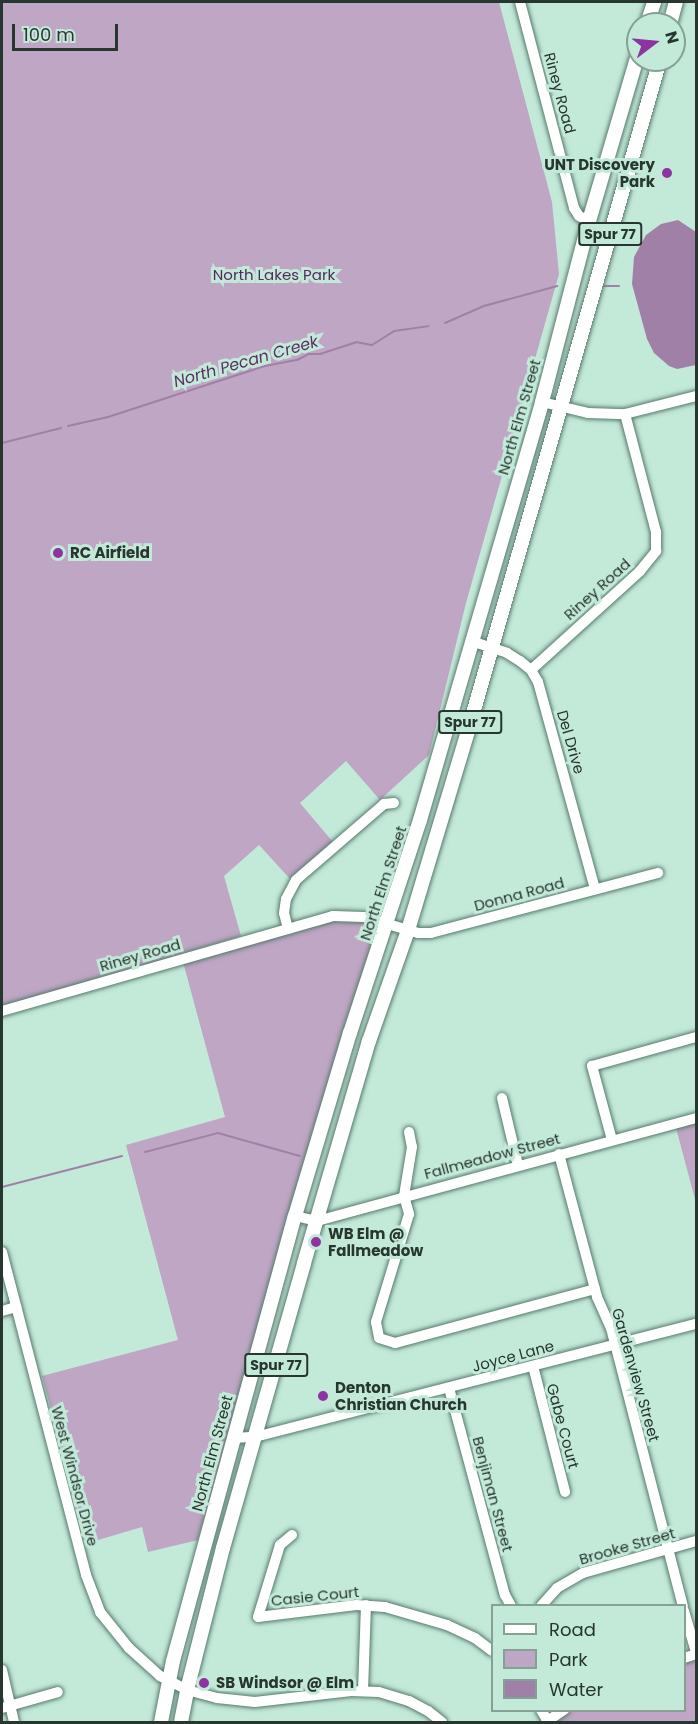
<!DOCTYPE html>
<style>
body{margin:0}
#map{position:relative;width:698px;height:1724px;overflow:hidden;background:#c3e9d9;font-family:Poppins,sans-serif}
div>[style]{position:absolute}
[style*='--x']{left:calc(var(--x)*1px);top:calc(var(--y)*1px);width:calc(var(--w)*1px);rotate:calc(var(--a)*1deg)}
.green>*{inset:0;background:#bfa6c5}
.water>*{inset:0;background:#a180a8}
.stream>*{height:2px;margin:-1px;padding:0 1px;transform-origin:1px;border-radius:1px;background:#a180a8}
.roads{filter:drop-shadow(0 0 2px #577a6c) drop-shadow(0 0 2px #577a6c)}
.minor>*{height:10px;margin:-5px;padding:0 5px;transform-origin:5px;border-radius:5px;background:#fff}
.major>*{height:14px;margin:-7px;padding:0 7px;transform-origin:7px;border-radius:7px;background:#fff}
.dots>*{width:16px;height:16px;translate:-50% -50%;box-sizing:border-box;border:3px solid #c3e9d9;border-radius:50%}
span{translate:-50% -50%;white-space:nowrap;text-align:center;line-height:1.15;-webkit-text-stroke:6px #c3e9d9;paint-order:stroke}
.shield-label span{padding:2px 4px;background:#c3e9d9;border:2px solid;border-radius:4px;-webkit-text-stroke-width:0}
.shield-label{font-size:14px;color:#27362f;font-weight:700}
.street-label{font-size:15px;color:#27362f}
.poi-label{font-size:15px;color:#27362f;font-weight:700}
.right{translate:-100% -50%;text-align:right}
.left{translate:0 -50%;text-align:left}
.park-label{font-size:15px;color:#54295d}
.water-label{font-size:16px;color:#5a2f63;font-style:italic}
.frame{position:absolute;inset:0;border:3px solid #27362f;pointer-events:none}
.legend{position:absolute;left:491px;top:1604px;width:195px;height:108px;box-sizing:border-box;background:#c3e9d9;border:2px solid #85a195;margin:0;padding:8px 10px;list-style:none;font-size:18px;color:#27362f}
.legend li{display:flex;align-items:center;gap:12px;height:30px}
.legend b{width:30px;border:2px solid #85a195}
.north{position:absolute;left:626px;top:12px;width:60px;height:60px;box-sizing:border-box;background:#c3e9d9;border:2px solid #85a195;border-radius:50%;rotate:74deg;font-size:16px;font-weight:700;line-height:24px;text-align:center;color:#27362f}
.north::after{content:'';display:block;margin:auto;width:21px;height:27px;background:#8d34a0;clip-path:polygon(50% 0,100% 100%,50% 72%,0 100%)}
.scale{position:absolute;left:12px;top:24px;width:106px;height:27px;box-sizing:border-box;border:3px solid #27362f;border-top:0;padding-left:8px;font-size:18px;line-height:21px;white-space:nowrap;color:#27362f;-webkit-text-stroke:4px #c3e9d9;paint-order:stroke}
</style>
<div id="map">
<div class="green">
<div style="clip-path:polygon(2px 2px,499px 2px,552px 202px,559px 274px,466px 603px,429px 755px,380px 800px,346px 761px,300px 803px,333px 842px,291px 880px,259px 845px,224px 876px,241px 936px,2px 1011px)"></div>
<div style="clip-path:polygon(345px 918px,376px 924px,380px 929px,286px 1232px,198px 1540px,148px 1552px,142px 1527px,88px 1543px,42px 1376px,178px 1340px,126px 1145px,225px 1117px,183px 962px)"></div>
<div style="clip-path:polygon(696px 1122px,696px 1203px,676px 1128px)"></div>
<div style="clip-path:polygon(696px 1659px,696px 1722px,555px 1722px,571px 1711px,684px 1710px,685px 1663px)"></div>
</div>
<div class="water">
<div style="clip-path:polygon(678px 220px,696px 232px,696px 365px,677px 369px,669px 366px,654px 353px,647px 339px,632px 284px,634px 257px,646px 235px,661px 224px)"></div>
</div>
<div class="stream">
<div style="--x:604;--y:286;--w:15;--a:0"></div>
<div style="--x:445;--y:323;--w:43;--a:-23.6"></div>
<div style="--x:484;--y:306;--w:76;--a:-15.3"></div>
<div style="--x:68;--y:426;--w:41;--a:-12.7"></div>
<div style="--x:108;--y:417;--w:165;--a:-18"></div>
<div style="--x:265;--y:366;--w:33;--a:-11"></div>
<div style="--x:297;--y:360;--w:13;--a:-27"></div>
<div style="--x:309;--y:354;--w:11;--a:0"></div>
<div style="--x:320;--y:354;--w:38;--a:-18"></div>
<div style="--x:356;--y:342;--w:16;--a:11"></div>
<div style="--x:372;--y:345;--w:26;--a:-32"></div>
<div style="--x:394;--y:331;--w:35;--a:-8"></div>
<div style="--x:2;--y:443;--w:61;--a:-14.3"></div>
<div style="--x:145;--y:1152;--w:75;--a:-14.6"></div>
<div style="--x:218;--y:1133;--w:85;--a:15.7"></div>
<div style="--x:2;--y:1187;--w:124;--a:-14.5"></div>
</div>
<div class="roads">
<div class="minor">
<div style="--x:520;--y:2;--w:213;--a:75.3"></div>
<div style="--x:574;--y:208;--w:9;--a:58"></div>
<div style="--x:579;--y:216;--w:11;--a:27"></div>
<div style="--x:542;--y:402;--w:47;--a:13.4"></div>
<div style="--x:588;--y:413;--w:37;--a:2"></div>
<div style="--x:625;--y:414;--w:73;--a:-14.2"></div>
<div style="--x:471;--y:641;--w:38;--a:18"></div>
<div style="--x:507;--y:653;--w:15;--a:32"></div>
<div style="--x:520;--y:661;--w:14;--a:39"></div>
<div style="--x:531;--y:670;--w:14;--a:60"></div>
<div style="--x:538;--y:682;--w:215;--a:74.6"></div>
<div style="--x:531;--y:670;--w:147;--a:-42.2"></div>
<div style="--x:640;--y:571;--w:26;--a:-51"></div>
<div style="--x:656;--y:551;--w:19;--a:-90"></div>
<div style="--x:656;--y:532;--w:122;--a:-104.7"></div>
<div style="--x:288;--y:929;--w:16;--a:-104"></div>
<div style="--x:284;--y:913;--w:14;--a:-82"></div>
<div style="--x:286;--y:899;--w:21;--a:-62"></div>
<div style="--x:296;--y:880;--w:116;--a:-40.8"></div>
<div style="--x:384;--y:804;--w:10;--a:-6"></div>
<div style="--x:2;--y:1011;--w:344;--a:-16"></div>
<div style="--x:333;--y:916;--w:31;--a:2"></div>
<div style="--x:364;--y:917;--w:56;--a:16.5"></div>
<div style="--x:418;--y:933;--w:13;--a:0"></div>
<div style="--x:431;--y:933;--w:235;--a:-14.8"></div>
<div style="--x:502;--y:1098;--w:69;--a:76.6"></div>
<div style="--x:409;--y:1132;--w:15;--a:79"></div>
<div style="--x:412;--y:1147;--w:50;--a:99.3"></div>
<div style="--x:404;--y:1196;--w:19;--a:74"></div>
<div style="--x:409;--y:1214;--w:113;--a:107"></div>
<div style="--x:376;--y:1322;--w:16;--a:79"></div>
<div style="--x:379;--y:1338;--w:17;--a:17"></div>
<div style="--x:395;--y:1343;--w:207;--a:-15.1"></div>
<div style="--x:612;--y:1140;--w:77;--a:-105.1"></div>
<div style="--x:592;--y:1066;--w:108;--a:-15.6"></div>
<div style="--x:559;--y:1154;--w:148;--a:75.1"></div>
<div style="--x:597;--y:1297;--w:34;--a:66"></div>
<div style="--x:611;--y:1328;--w:287;--a:75.5"></div>
<div style="--x:295;--y:1216;--w:23;--a:13"></div>
<div style="--x:317;--y:1221;--w:393;--a:-15.2"></div>
<div style="--x:2;--y:1252;--w:334;--a:75.4"></div>
<div style="--x:86;--y:1575;--w:40;--a:69"></div>
<div style="--x:100;--y:1612;--w:46;--a:51.1"></div>
<div style="--x:129;--y:1648;--w:42;--a:42.1"></div>
<div style="--x:160;--y:1676;--w:30;--a:27"></div>
<div style="--x:187;--y:1690;--w:31;--a:15"></div>
<div style="--x:217;--y:1698;--w:38;--a:6"></div>
<div style="--x:255;--y:1702;--w:97;--a:-6.5"></div>
<div style="--x:351;--y:1691;--w:28;--a:2"></div>
<div style="--x:379;--y:1692;--w:31;--a:17"></div>
<div style="--x:409;--y:1701;--w:21;--a:28"></div>
<div style="--x:428;--y:1711;--w:18;--a:38"></div>
<div style="--x:2;--y:1311;--w:15;--a:-16"></div>
<div style="--x:533;--y:1366;--w:130;--a:75.7"></div>
<div style="--x:449;--y:1388;--w:214;--a:74.9"></div>
<div style="--x:505;--y:1595;--w:13;--a:61"></div>
<div style="--x:233;--y:1438;--w:22;--a:-3"></div>
<div style="--x:255;--y:1437;--w:455;--a:-14.4"></div>
<div style="--x:292;--y:1535;--w:16;--a:140"></div>
<div style="--x:280;--y:1545;--w:75;--a:107"></div>
<div style="--x:258;--y:1617;--w:99;--a:-7"></div>
<div style="--x:356;--y:1605;--w:29;--a:4"></div>
<div style="--x:385;--y:1607;--w:65;--a:16.2"></div>
<div style="--x:447;--y:1625;--w:31;--a:25"></div>
<div style="--x:475;--y:1638;--w:21;--a:37"></div>
<div style="--x:541;--y:1606;--w:24;--a:-48"></div>
<div style="--x:557;--y:1588;--w:30;--a:-30"></div>
<div style="--x:583;--y:1573;--w:117;--a:-15.8"></div>
<div style="--x:684;--y:1611;--w:43;--a:73.7"></div>
<div style="--x:684;--y:1658;--w:13;--a:-18"></div>
<div style="--x:2;--y:1670;--w:53;--a:77"></div>
<div style="--x:363;--y:1691;--w:86;--a:-88"></div>
<div style="--x:2;--y:1708;--w:58;--a:-15.9"></div>
<div style="--x:541;--y:1710;--w:13;--a:58"></div>
<div style="--x:546;--y:1722;--w:22;--a:-34"></div>
</div>
<div class="major">
<div style="--x:647;--y:24;--w:23;--a:-72"></div>
<div style="--x:670;--y:24;--w:23;--a:-75"></div>
<div style="--x:161;--y:1722;--w:62;--a:-78.9"></div>
<div style="--x:173;--y:1661;--w:461;--a:-74.7"></div>
<div style="--x:295;--y:1216;--w:191;--a:-73.3"></div>
<div style="--x:350;--y:1033;--w:224;--a:-71.8"></div>
<div style="--x:420;--y:820;--w:435;--a:-73.7"></div>
<div style="--x:542;--y:402;--w:187;--a:-75.4"></div>
<div style="--x:589;--y:221;--w:174;--a:-73.6"></div>
<div style="--x:181;--y:1722;--w:33;--a:-79"></div>
<div style="--x:187;--y:1690;--w:146;--a:-75.8"></div>
<div style="--x:223;--y:1548;--w:296;--a:-74.1"></div>
<div style="--x:304;--y:1263;--w:231;--a:-73.7"></div>
<div style="--x:369;--y:1041;--w:118;--a:-70.6"></div>
<div style="--x:408;--y:930;--w:215;--a:-73.2"></div>
<div style="--x:470;--y:724;--w:691;--a:-74.03"></div>
</div>
</div>
<div class="dots">
<div style="left:667px;top:173px;background:#8d34a0"></div>
<div style="left:58px;top:553px;background:#8d34a0"></div>
<div style="left:316px;top:1242px;background:#8d34a0"></div>
<div style="left:323px;top:1396px;background:#8d34a0"></div>
<div style="left:204px;top:1683px;background:#8d34a0"></div>
</div>
<div class="shield-label">
<span style="left:610px;top:234px">Spur 77</span>
<span style="left:470px;top:722px">Spur 77</span>
<span style="left:276px;top:1365px">Spur 77</span>
</div>
<div class="street-label">
<span style="left:560px;top:93px;rotate:75deg">Riney Road</span>
<span style="left:519px;top:417px;rotate:-74deg">North Elm Street</span>
<span style="left:597px;top:589px;rotate:-42deg">Riney Road</span>
<span style="left:571px;top:742px;rotate:74deg">Del Drive</span>
<span style="left:383px;top:883px;rotate:-72deg">North Elm Street</span>
<span style="left:519px;top:894px;rotate:-15deg">Donna Road</span>
<span style="left:140px;top:955px;rotate:-16deg">Riney Road</span>
<span style="left:492px;top:1156px;rotate:-15deg">Fallmeadow Street</span>
<span style="left:513px;top:1356px;rotate:-15deg">Joyce Lane</span>
<span style="left:636px;top:1375px;rotate:74deg">Gardenview Street</span>
<span style="left:563px;top:1426px;rotate:75deg">Gabe Court</span>
<span style="left:212px;top:1453px;rotate:-75deg">North Elm Street</span>
<span style="left:75px;top:1476px;rotate:75deg">West Windsor Drive</span>
<span style="left:493px;top:1494px;rotate:75deg">Benjiman Street</span>
<span style="left:627px;top:1546px;rotate:-16deg">Brooke Street</span>
<span style="left:315px;top:1596px;rotate:-6deg">Casie Court</span>
</div>
<div class="poi-label">
<span class="right" style="left:655px;top:173px">UNT Discovery<br>Park</span>
<span class="left" style="left:70px;top:553px">RC Airfield</span>
<span class="left" style="left:328px;top:1242px">WB Elm @<br>Fallmeadow</span>
<span class="left" style="left:335px;top:1396px">Denton<br>Christian Church</span>
<span class="left" style="left:216px;top:1683px">SB Windsor @ Elm</span>
</div>
<div class="park-label">
<span style="left:274px;top:275px">North Lakes Park</span>
</div>
<div class="water-label">
<span style="left:246px;top:362px;rotate:-16deg">North Pecan Creek</span>
</div>
<div class="frame"></div>
<ul class="legend">
<li><b style="height:8px;background:#fff"></b>Road</li>
<li><b style="height:16px;background:#bfa6c5"></b>Park</li>
<li><b style="height:16px;background:#a180a8"></b>Water</li>
</ul>
<div class="north">N</div>
<div class="scale">100 m</div>
</div>
